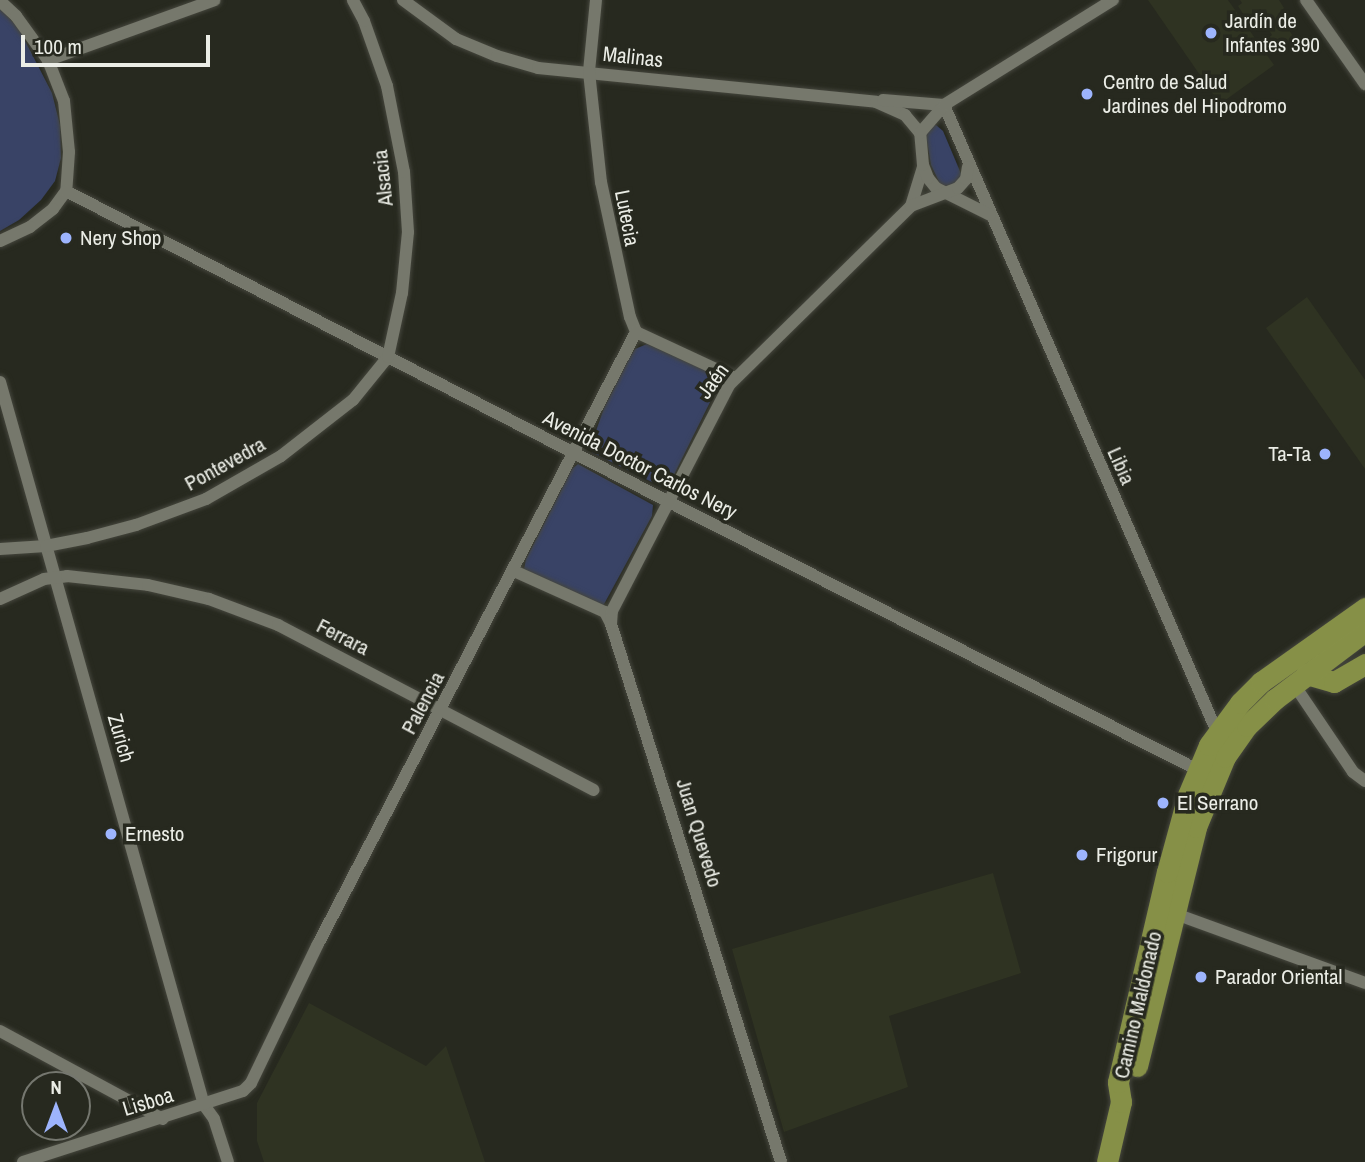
<!DOCTYPE html>
<meta charset="utf-8">
<style>
body{margin:0}
#map{position:relative;width:1365px;height:1162px;overflow:hidden;background:#27291f;font-family:"Archivo Narrow",sans-serif}
div>[style]{position:absolute}
[style*='--x']{left:calc(var(--x)*1px);top:calc(var(--y)*1px);width:calc(var(--w)*1px);rotate:calc(var(--a)*1deg)}
.built>*{inset:0;background:#2f3322}
.green>*{inset:0;background:#394366}
.roads{filter:drop-shadow(0 0 2px #45463d) drop-shadow(0 0 2px #45463d)}
.street>*{height:12px;margin:-6px;padding:0 6px;transform-origin:6px;border-radius:6px;background:#76786c}
.primary>*{height:21px;margin:-10.5px;padding:0 10.5px;transform-origin:10.5px;border-radius:10.5px;background:#869047}
.dots>*{width:19px;height:19px;translate:-50% -50%;box-sizing:border-box;border:4px solid #27291f;border-radius:50%}
span{translate:-50% -50%;white-space:nowrap;text-align:center;line-height:1.15;-webkit-text-stroke:7px #27291f;paint-order:stroke}
.poi-label{font-size:21px;color:#ebede6}
.left{translate:0 -50%;text-align:left}
.right{translate:-100% -50%;text-align:right}
.street-label{font-size:21px;color:#ebede6}
.north{position:absolute;left:21px;top:1071px;width:70px;height:70px;box-sizing:border-box;background:#27291f;border:2px solid #75776f;border-radius:50%;rotate:0deg;font-size:19px;font-weight:700;line-height:28px;text-align:center;color:#ebede6}
.north::after{content:'';display:block;margin:auto;width:24px;height:32px;background:#9db4fd;clip-path:polygon(50% 0,100% 100%,50% 72%,0 100%)}
.scale{position:absolute;left:21px;top:35px;width:189px;height:32px;box-sizing:border-box;border:4px solid #ebede6;border-top:0;padding-left:9px;font-size:21px;line-height:24px;white-space:nowrap;color:#ebede6;-webkit-text-stroke:5px #27291f;paint-order:stroke}
</style>
<div id="map">
<div class="built">
<div style="clip-path:polygon(1148px 0,1228px 0,1274px 65px,1220px 104px)"></div>
<div style="clip-path:polygon(1240px 0,1279px 0,1284px 8px,1278px 14px,1295px 39px,1272px 54px,1264px 41px,1272px 35px,1265px 24px,1260px 26px,1255px 19px,1249px 23px,1238px 6px,1242px 3px)"></div>
<div style="clip-path:polygon(1307px 297px,1365px 380px,1365px 469px,1266px 328px)"></div>
<div style="clip-path:polygon(993px 873px,1021px 973px,889px 1016px,908px 1087px,784px 1132px,732px 949px)"></div>
<div style="clip-path:polygon(309px 1003px,426px 1066px,446px 1046px,485px 1162px,264px 1162px,257px 1141px,257px 1103px)"></div>
</div>
<div class="green">
<div style="clip-path:polygon(0 8px,19px 29px,52px 93px,60px 125px,61px 158px,55px 181px,41px 200px,19px 220px,0 231px)"></div>
<div style="clip-path:polygon(936px 125px,943px 131px,962px 176px,953px 189px,941px 186px,931px 165px,926px 135px,932px 126px)"></div>
<div style="clip-path:polygon(647px 344px,713px 374px,719px 384px,668px 487px,662px 487px,593px 453px,590px 448px,604px 408px,630px 357px,635px 349px)"></div>
<div style="clip-path:polygon(578px 464px,653px 505px,652px 516px,603px 606px,524px 569px,526px 559px,572px 469px)"></div>
</div>
<div class="roads">
<div class="street">
<div style="--x:403;--y:0;--w:66;--a:36.3"></div>
<div style="--x:456;--y:39;--w:44;--a:22.5"></div>
<div style="--x:497;--y:56;--w:43;--a:16.3"></div>
<div style="--x:538;--y:68;--w:340;--a:5.7"></div>
<div style="--x:876;--y:102;--w:32;--a:24"></div>
<div style="--x:905;--y:115;--w:23;--a:50"></div>
<div style="--x:596;--y:0;--w:72;--a:95.6"></div>
<div style="--x:589;--y:72;--w:111;--a:83.8"></div>
<div style="--x:601;--y:182;--w:138;--a:77.9"></div>
<div style="--x:630;--y:317;--w:16;--a:68"></div>
<div style="--x:636;--y:332;--w:109;--a:24.9"></div>
<div style="--x:1306;--y:0;--w:103;--a:54.9"></div>
<div style="--x:0;--y:1;--w:22;--a:43"></div>
<div style="--x:16;--y:16;--w:54;--a:54"></div>
<div style="--x:48;--y:60;--w:44;--a:68.7"></div>
<div style="--x:64;--y:101;--w:51;--a:84.4"></div>
<div style="--x:69;--y:152;--w:39;--a:94"></div>
<div style="--x:66;--y:191;--w:22;--a:126"></div>
<div style="--x:53;--y:209;--w:29;--a:142"></div>
<div style="--x:30;--y:227;--w:33;--a:155"></div>
<div style="--x:48;--y:60;--w:177;--a:-19.8"></div>
<div style="--x:883;--y:100;--w:61;--a:4.7"></div>
<div style="--x:944;--y:105;--w:684;--a:66.47"></div>
<div style="--x:66;--y:191;--w:678;--a:27.28"></div>
<div style="--x:669;--y:502;--w:593;--a:26.87"></div>
<div style="--x:911;--y:206;--w:41;--a:-72.9"></div>
<div style="--x:990;--y:215;--w:60;--a:-153.4"></div>
<div style="--x:936;--y:188;--w:13;--a:-129"></div>
<div style="--x:928;--y:178;--w:14;--a:-111"></div>
<div style="--x:923;--y:165;--w:32;--a:-95"></div>
<div style="--x:920;--y:133;--w:37;--a:-49"></div>
<div style="--x:944;--y:105;--w:199;--a:-31.9"></div>
<div style="--x:0;--y:382;--w:751;--a:74.24"></div>
<div style="--x:204;--y:1105;--w:17;--a:54"></div>
<div style="--x:214;--y:1119;--w:45;--a:72"></div>
<div style="--x:0;--y:549;--w:46;--a:-3.7"></div>
<div style="--x:46;--y:546;--w:42;--a:-11"></div>
<div style="--x:87;--y:538;--w:51;--a:-14.9"></div>
<div style="--x:136;--y:525;--w:75;--a:-20.4"></div>
<div style="--x:206;--y:499;--w:86;--a:-29.8"></div>
<div style="--x:281;--y:456;--w:91;--a:-37.9"></div>
<div style="--x:353;--y:400;--w:55;--a:-50.9"></div>
<div style="--x:388;--y:357;--w:66;--a:-77.7"></div>
<div style="--x:402;--y:293;--w:61;--a:-84.4"></div>
<div style="--x:408;--y:232;--w:60;--a:-93.8"></div>
<div style="--x:404;--y:172;--w:88;--a:-101.2"></div>
<div style="--x:387;--y:86;--w:69;--a:-109.5"></div>
<div style="--x:364;--y:21;--w:24;--a:-118"></div>
<div style="--x:514;--y:571;--w:100;--a:24.3"></div>
<div style="--x:605;--y:612;--w:13;--a:63"></div>
<div style="--x:611;--y:624;--w:564;--a:72.46"></div>
<div style="--x:0;--y:599;--w:48;--a:-24.4"></div>
<div style="--x:44;--y:579;--w:23;--a:-7"></div>
<div style="--x:67;--y:576;--w:81;--a:6.3"></div>
<div style="--x:148;--y:585;--w:63;--a:12.9"></div>
<div style="--x:209;--y:599;--w:74;--a:20.6"></div>
<div style="--x:278;--y:625;--w:356;--a:27.6"></div>
<div style="--x:611;--y:624;--w:13;--a:-86"></div>
<div style="--x:612;--y:611;--w:254;--a:-62.6"></div>
<div style="--x:729;--y:385;--w:255;--a:-44.5"></div>
<div style="--x:911;--y:206;--w:50;--a:-21"></div>
<div style="--x:958;--y:188;--w:12;--a:-48"></div>
<div style="--x:966;--y:179;--w:12;--a:-81"></div>
<div style="--x:1293;--y:683;--w:107;--a:56"></div>
<div style="--x:1353;--y:772;--w:15;--a:37"></div>
<div style="--x:1170;--y:912;--w:208;--a:20"></div>
<div style="--x:0;--y:1031;--w:185;--a:28.4"></div>
<div style="--x:23;--y:1162;--w:231;--a:-17.9"></div>
<div style="--x:243;--y:1091;--w:11;--a:-45"></div>
<div style="--x:251;--y:1083;--w:154;--a:-64.3"></div>
<div style="--x:318;--y:944;--w:690;--a:-62.54"></div>
</div>
<div class="primary">
<div style="--x:1306;--y:674;--w:29;--a:16"></div>
<div style="--x:1334;--y:682;--w:36;--a:-30"></div>
<div style="--x:1137;--y:1066;--w:246;--a:-76.1"></div>
<div style="--x:1196;--y:827;--w:76;--a:-67.5"></div>
<div style="--x:1225;--y:757;--w:38;--a:-55"></div>
<div style="--x:1247;--y:726;--w:39;--a:-44"></div>
<div style="--x:1275;--y:699;--w:113;--a:-37.1"></div>
<div style="--x:1107;--y:1162;--w:62;--a:-76.9"></div>
<div style="--x:1121;--y:1102;--w:20;--a:-99"></div>
<div style="--x:1118;--y:1082;--w:216;--a:-76.9"></div>
<div style="--x:1167;--y:872;--w:80;--a:-74.7"></div>
<div style="--x:1188;--y:795;--w:54;--a:-67.2"></div>
<div style="--x:1209;--y:745;--w:52;--a:-53.6"></div>
<div style="--x:1240;--y:703;--w:30;--a:-45"></div>
<div style="--x:1261;--y:682;--w:128;--a:-35.4"></div>
</div>
</div>
<div class="dots">
<div style="left:1211px;top:33px;background:#9db4fd"></div>
<div style="left:1087px;top:94px;background:#9db4fd"></div>
<div style="left:66px;top:238px;background:#9db4fd"></div>
<div style="left:1325px;top:454px;background:#9db4fd"></div>
<div style="left:1163px;top:803px;background:#9db4fd"></div>
<div style="left:111px;top:834px;background:#9db4fd"></div>
<div style="left:1082px;top:855px;background:#9db4fd"></div>
<div style="left:1201px;top:977px;background:#9db4fd"></div>
</div>
<div class="poi-label">
<span class="left" style="left:1225px;top:33px">Jardín de<br>Infantes 390</span>
<span class="left" style="left:1103px;top:94px">Centro de Salud<br>Jardines del Hipodromo</span>
<span class="left" style="left:80px;top:238px">Nery Shop</span>
<span class="right" style="left:1311px;top:454px">Ta-Ta</span>
<span class="left" style="left:1177px;top:803px">El Serrano</span>
<span class="left" style="left:125px;top:834px">Ernesto</span>
<span class="left" style="left:1096px;top:855px">Frigorur</span>
<span class="left" style="left:1215px;top:977px">Parador Oriental</span>
</div>
<div class="street-label">
<span style="left:633px;top:57px;rotate:6deg">Malinas</span>
<span style="left:383px;top:178px;rotate:-96deg">Alsacia</span>
<span style="left:627px;top:218px;rotate:79deg">Lutecia</span>
<span style="left:713px;top:381px;rotate:-54deg">Jaén</span>
<span style="left:225px;top:464px;rotate:-29deg">Pontevedra</span>
<span style="left:640px;top:465px;rotate:27deg">Avenida Doctor Carlos Nery</span>
<span style="left:1121px;top:466px;rotate:66deg">Libia</span>
<span style="left:343px;top:637px;rotate:27deg">Ferrara</span>
<span style="left:423px;top:703px;rotate:-62deg">Palencia</span>
<span style="left:121px;top:738px;rotate:74deg">Zurich</span>
<span style="left:699px;top:833px;rotate:73deg">Juan Quevedo</span>
<span style="left:1138px;top:1005px;rotate:-77deg">Camino Maldonado</span>
<span style="left:148px;top:1102px;rotate:-17deg">Lisboa</span>
</div>
<div class="north">N</div>
<div class="scale">100 m</div>
</div>
